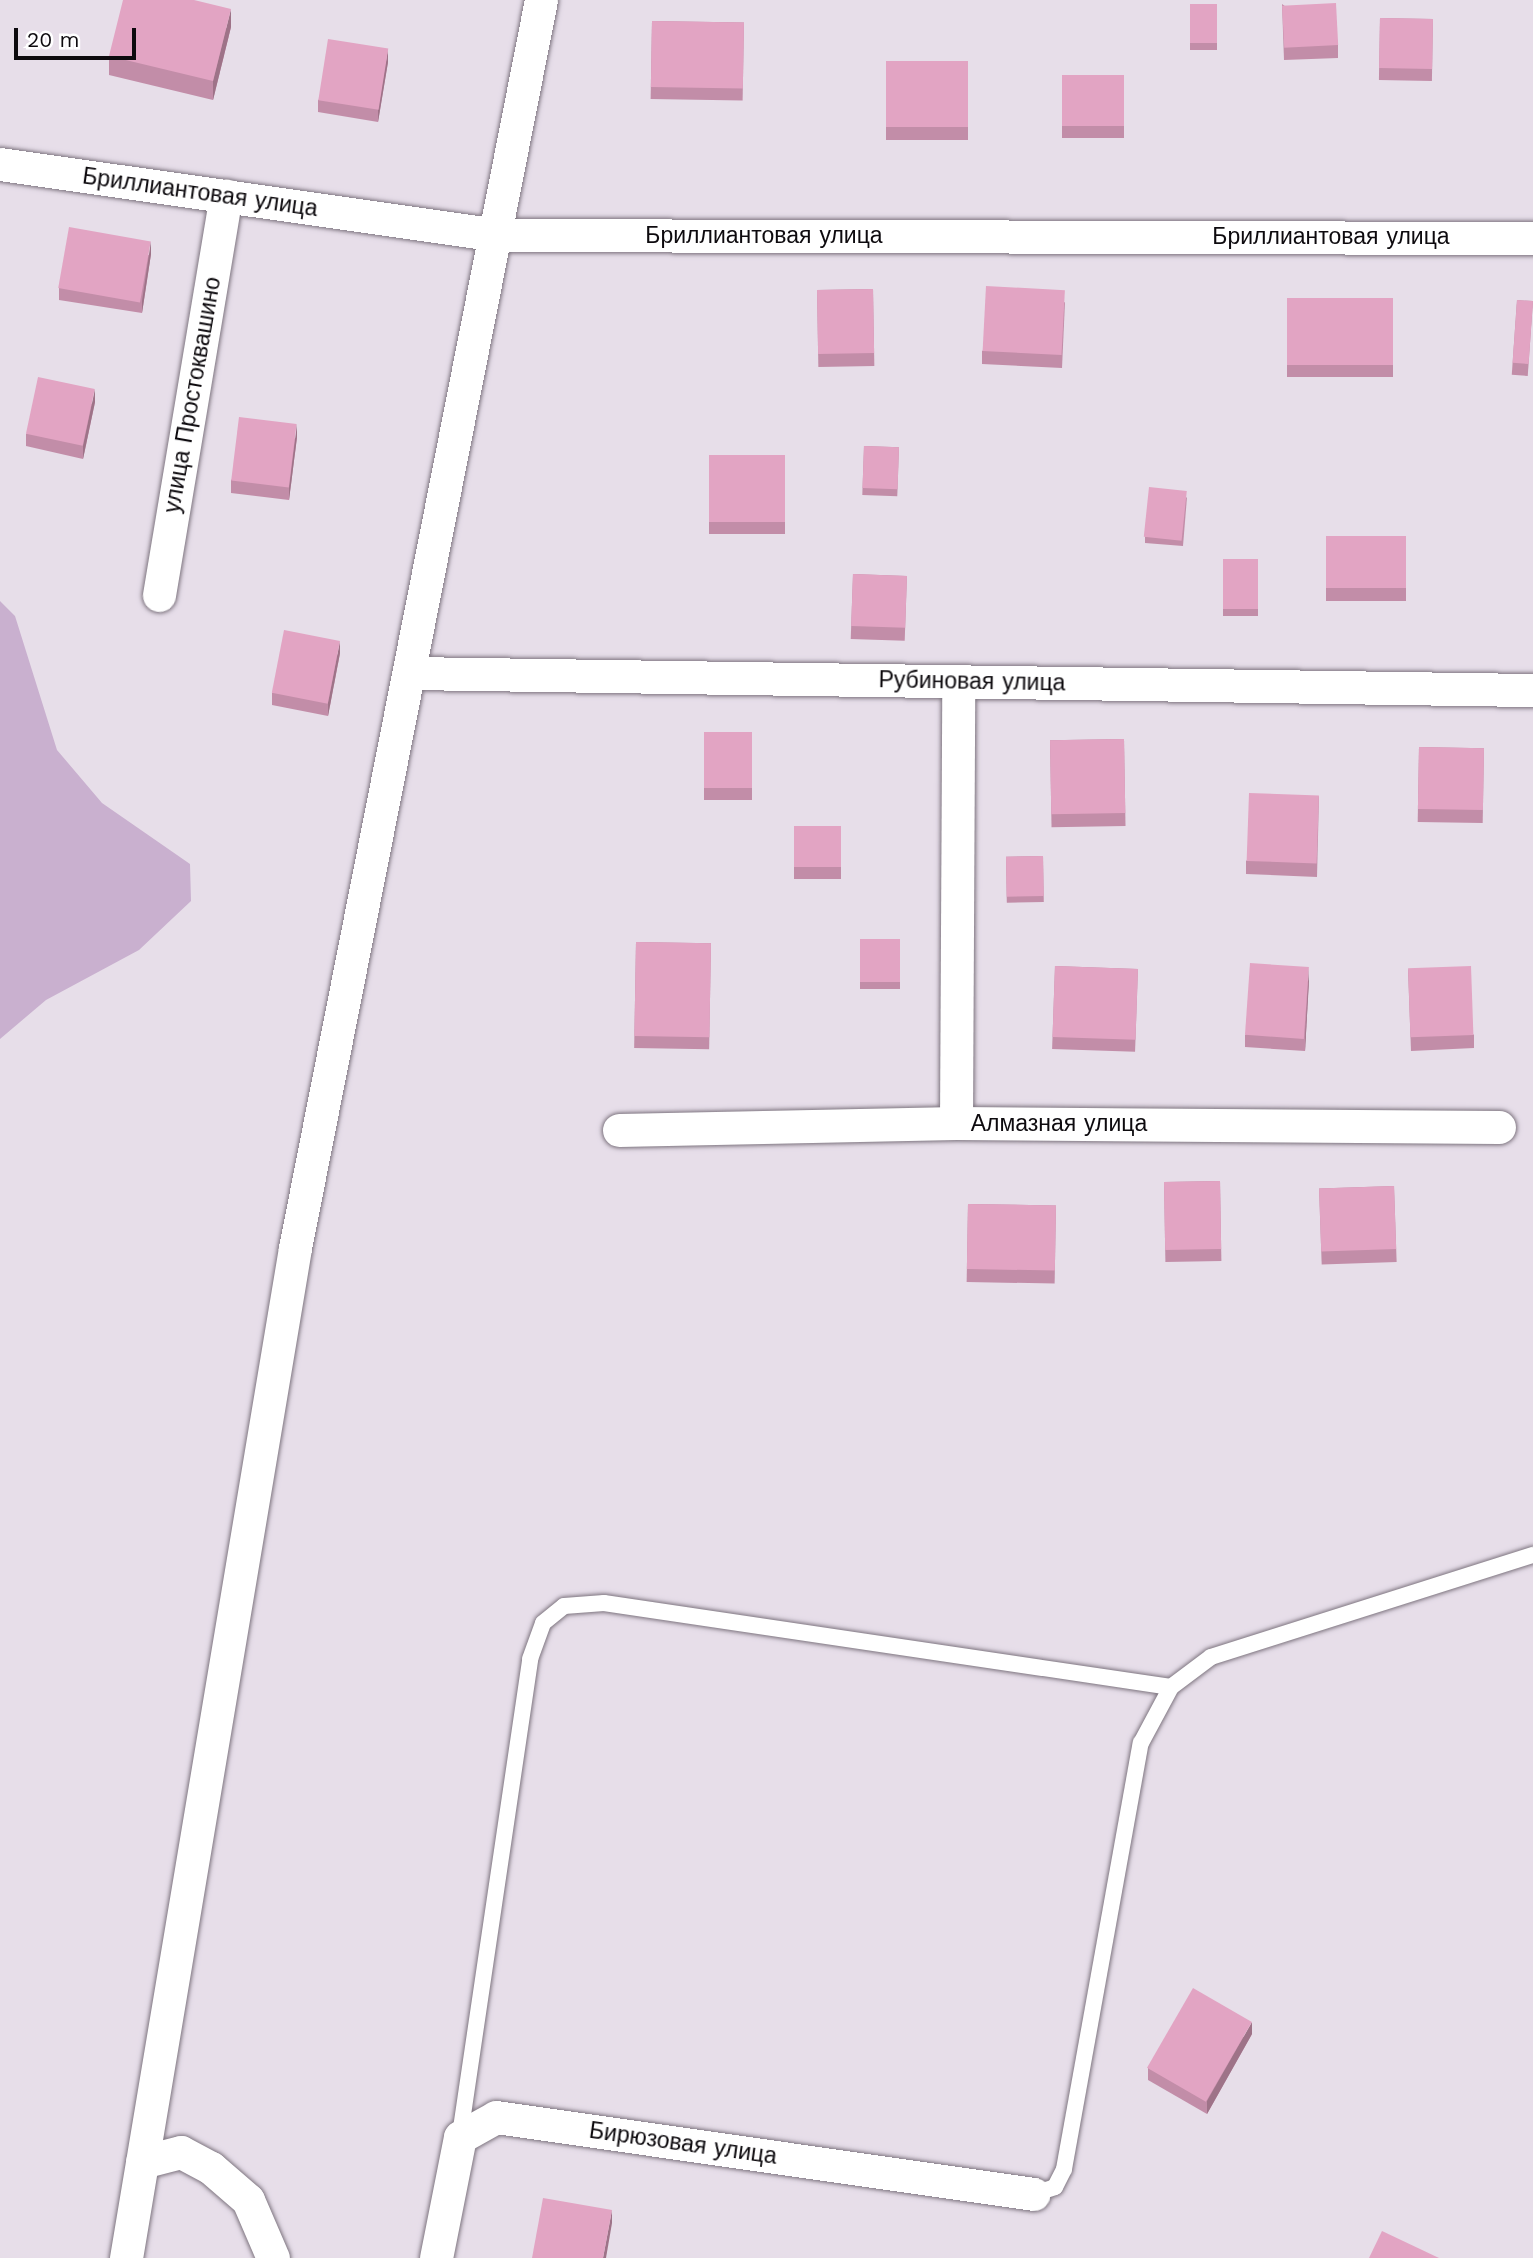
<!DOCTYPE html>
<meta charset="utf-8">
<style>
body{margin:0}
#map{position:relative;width:1533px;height:2258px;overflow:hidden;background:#e7dee9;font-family:"Work Sans",sans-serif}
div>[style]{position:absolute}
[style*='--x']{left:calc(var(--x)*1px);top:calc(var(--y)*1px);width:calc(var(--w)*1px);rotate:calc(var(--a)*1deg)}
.green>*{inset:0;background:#c9b0cf}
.roads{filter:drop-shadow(0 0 2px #7e7580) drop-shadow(0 0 2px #7e7580)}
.service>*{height:16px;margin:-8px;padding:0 8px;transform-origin:8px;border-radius:8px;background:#fff}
.minor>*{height:33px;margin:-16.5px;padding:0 16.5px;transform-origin:16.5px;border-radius:16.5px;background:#fff}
.wall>*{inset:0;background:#c28da8;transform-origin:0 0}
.shaded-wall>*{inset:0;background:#9e7388}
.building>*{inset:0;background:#e2a4c3;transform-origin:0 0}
span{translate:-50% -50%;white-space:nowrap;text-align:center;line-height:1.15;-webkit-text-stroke:5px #fff;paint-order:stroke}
.street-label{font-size:23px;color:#0d0a0e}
.scale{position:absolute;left:14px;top:28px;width:122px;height:32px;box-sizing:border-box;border:4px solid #0d0a0e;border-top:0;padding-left:9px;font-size:21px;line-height:24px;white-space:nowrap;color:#0d0a0e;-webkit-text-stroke:5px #fff;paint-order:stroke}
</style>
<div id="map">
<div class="green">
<div style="clip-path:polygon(0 601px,15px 616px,57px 750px,102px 803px,190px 864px,191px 901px,139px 950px,46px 1000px,0 1039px)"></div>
</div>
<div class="roads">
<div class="service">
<div style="--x:460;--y:2135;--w:481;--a:-81.6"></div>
<div style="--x:530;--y:1659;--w:38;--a:-70"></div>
<div style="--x:543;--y:1623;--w:27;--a:-39"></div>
<div style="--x:564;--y:1606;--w:40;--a:-4.3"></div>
<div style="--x:604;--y:1603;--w:573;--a:8.43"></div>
<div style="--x:1034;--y:2194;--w:22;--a:-18"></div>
<div style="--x:1055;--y:2187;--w:20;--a:-63"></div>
<div style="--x:1064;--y:2169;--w:433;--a:-79.8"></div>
<div style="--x:1141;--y:1743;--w:64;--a:-61.8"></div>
<div style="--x:1171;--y:1687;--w:50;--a:-36.9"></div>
<div style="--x:1211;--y:1657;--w:338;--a:-17.6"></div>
</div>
<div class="minor">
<div style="--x:0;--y:164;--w:503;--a:8.11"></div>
<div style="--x:498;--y:235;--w:1035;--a:0.17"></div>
<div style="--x:159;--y:595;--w:405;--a:-80.5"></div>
<div style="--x:410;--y:673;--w:1123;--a:0.87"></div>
<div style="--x:956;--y:1123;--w:442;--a:-89.7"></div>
<div style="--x:619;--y:1130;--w:337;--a:-1.2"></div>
<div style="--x:956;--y:1123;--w:543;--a:0.42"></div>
<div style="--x:142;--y:2162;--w:40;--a:-14.4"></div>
<div style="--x:181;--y:2152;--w:34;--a:28"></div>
<div style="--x:211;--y:2168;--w:49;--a:40.9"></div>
<div style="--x:248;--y:2200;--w:63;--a:66.7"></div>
<div style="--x:126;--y:2258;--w:1024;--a:-80.5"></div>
<div style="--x:295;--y:1248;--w:1272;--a:-78.85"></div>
<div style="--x:436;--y:2258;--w:123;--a:-78.8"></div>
<div style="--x:460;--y:2137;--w:41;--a:-29.1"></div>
<div style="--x:496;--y:2117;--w:543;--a:8.15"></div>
</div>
</div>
<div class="wall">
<div style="left:1190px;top:4px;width:27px;height:46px"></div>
<div style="clip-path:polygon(1282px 4px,1338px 45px,1338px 58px,1284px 60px)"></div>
<div style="left:1380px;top:18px;width:53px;height:62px;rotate:1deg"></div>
<div style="left:652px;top:21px;width:92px;height:78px;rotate:1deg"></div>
<div style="clip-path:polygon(231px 27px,213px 100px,109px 75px,109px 56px)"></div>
<div style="left:968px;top:61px;width:79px;height:82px;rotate:90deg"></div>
<div style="clip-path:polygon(388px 62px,378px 122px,318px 112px,318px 100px)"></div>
<div style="left:1124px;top:75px;width:63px;height:62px;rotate:90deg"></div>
<div style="clip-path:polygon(151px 254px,142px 313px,59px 300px,59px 288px)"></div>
<div style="left:873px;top:289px;width:77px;height:56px;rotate:89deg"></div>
<div style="left:1287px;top:298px;width:106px;height:79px"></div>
<div style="left:1517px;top:300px;width:16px;height:75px;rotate:4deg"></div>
<div style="clip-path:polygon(1065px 302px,1062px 368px,982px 364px,982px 351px)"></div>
<div style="clip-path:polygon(95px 402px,83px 459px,26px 446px,26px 434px)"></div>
<div style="clip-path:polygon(297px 437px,289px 500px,231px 493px,231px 480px)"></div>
<div style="left:864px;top:446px;width:35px;height:49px;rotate:2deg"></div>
<div style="left:709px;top:455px;width:76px;height:79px"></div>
<div style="clip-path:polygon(1187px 497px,1183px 546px,1145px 543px,1145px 537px)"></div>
<div style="left:1326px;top:536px;width:80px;height:65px"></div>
<div style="left:1223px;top:559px;width:35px;height:57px"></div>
<div style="left:853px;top:574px;width:54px;height:65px;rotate:2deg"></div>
<div style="clip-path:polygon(340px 653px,328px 716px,272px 705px,272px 693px)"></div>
<div style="left:704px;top:732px;width:48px;height:68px"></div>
<div style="left:1124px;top:739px;width:87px;height:74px;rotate:89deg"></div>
<div style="left:1419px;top:747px;width:65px;height:75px;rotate:1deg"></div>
<div style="clip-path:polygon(1319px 796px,1317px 877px,1246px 874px,1246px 861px)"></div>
<div style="left:794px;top:826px;width:47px;height:53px"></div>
<div style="left:1043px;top:856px;width:46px;height:37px;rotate:89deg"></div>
<div style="left:900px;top:939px;width:50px;height:40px;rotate:90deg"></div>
<div style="left:636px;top:942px;width:75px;height:106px;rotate:1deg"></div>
<div style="left:1055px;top:966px;width:83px;height:83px;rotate:2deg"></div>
<div style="clip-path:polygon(1408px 969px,1474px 1035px,1474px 1048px,1411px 1051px)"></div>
<div style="clip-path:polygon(1309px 980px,1305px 1051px,1245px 1047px,1245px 1035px)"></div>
<div style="left:1220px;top:1181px;width:80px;height:56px;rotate:89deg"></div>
<div style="left:1394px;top:1186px;width:76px;height:75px;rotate:88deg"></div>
<div style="left:968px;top:1204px;width:88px;height:78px;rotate:1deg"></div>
<div style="clip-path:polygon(1252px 2034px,1207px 2114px,1148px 2080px,1148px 2068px)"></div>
</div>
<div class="shaded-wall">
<div style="clip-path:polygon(231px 9px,231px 27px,213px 100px,213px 81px)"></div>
<div style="clip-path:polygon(388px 49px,388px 62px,378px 122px,378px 110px)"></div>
<div style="clip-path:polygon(151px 241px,151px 254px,142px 313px,142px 301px)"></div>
<div style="clip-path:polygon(95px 389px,95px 402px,83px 459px,83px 446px)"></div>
<div style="clip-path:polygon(297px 424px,297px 437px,289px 500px,289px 488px)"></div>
<div style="clip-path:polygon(340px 641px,340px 653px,328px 716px,328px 703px)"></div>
<div style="clip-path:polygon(1309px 967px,1309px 980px,1305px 1051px,1305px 1038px)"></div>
<div style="clip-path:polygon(1252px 2022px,1252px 2034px,1207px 2114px,1207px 2101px)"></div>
<div style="clip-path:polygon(612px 2210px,612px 2223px,606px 2258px,603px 2258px)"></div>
</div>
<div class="building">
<div style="clip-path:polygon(123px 0,194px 0,231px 9px,213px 81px,109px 56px)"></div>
<div style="left:1336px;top:3px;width:42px;height:54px;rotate:87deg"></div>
<div style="left:1190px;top:4px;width:27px;height:39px"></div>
<div style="left:1380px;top:18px;width:53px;height:50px;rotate:1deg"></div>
<div style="left:652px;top:21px;width:92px;height:66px;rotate:1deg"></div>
<div style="left:328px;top:39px;width:61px;height:62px;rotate:9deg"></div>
<div style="left:968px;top:61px;width:66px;height:82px;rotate:90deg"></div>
<div style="left:1124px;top:75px;width:51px;height:62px;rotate:90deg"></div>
<div style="left:69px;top:227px;width:83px;height:62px;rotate:10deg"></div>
<div style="left:986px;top:286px;width:79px;height:65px;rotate:3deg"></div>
<div style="left:873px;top:289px;width:64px;height:56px;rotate:89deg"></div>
<div style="left:1287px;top:298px;width:106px;height:67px"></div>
<div style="left:1517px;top:300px;width:16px;height:63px;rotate:4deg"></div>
<div style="left:38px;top:377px;width:58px;height:58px;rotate:12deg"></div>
<div style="left:239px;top:417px;width:58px;height:64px;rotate:7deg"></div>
<div style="left:864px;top:446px;width:35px;height:42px;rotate:2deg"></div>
<div style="left:709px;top:455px;width:76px;height:67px"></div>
<div style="left:1149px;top:487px;width:38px;height:50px;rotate:6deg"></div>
<div style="left:1326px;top:536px;width:80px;height:52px"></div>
<div style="left:1223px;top:559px;width:35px;height:50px"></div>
<div style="left:853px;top:574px;width:54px;height:52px;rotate:2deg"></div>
<div style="left:284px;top:630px;width:57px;height:64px;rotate:11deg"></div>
<div style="left:704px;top:732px;width:48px;height:56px"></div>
<div style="left:1124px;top:739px;width:74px;height:74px;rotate:89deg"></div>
<div style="left:1419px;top:747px;width:65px;height:62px;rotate:1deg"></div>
<div style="left:1249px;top:793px;width:70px;height:68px;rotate:2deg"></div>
<div style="left:794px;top:826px;width:47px;height:41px"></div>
<div style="left:1043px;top:856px;width:40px;height:37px;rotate:89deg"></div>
<div style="left:900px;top:939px;width:43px;height:40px;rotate:90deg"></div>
<div style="left:636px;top:942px;width:75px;height:94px;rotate:1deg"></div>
<div style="left:1250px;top:963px;width:59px;height:72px;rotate:4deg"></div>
<div style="left:1055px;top:966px;width:83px;height:71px;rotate:2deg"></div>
<div style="left:1471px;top:966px;width:69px;height:63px;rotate:88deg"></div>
<div style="left:1220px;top:1181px;width:68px;height:56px;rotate:89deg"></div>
<div style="left:1394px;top:1186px;width:63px;height:75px;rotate:88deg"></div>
<div style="left:968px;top:1204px;width:88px;height:65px;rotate:1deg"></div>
<div style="left:1193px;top:1988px;width:68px;height:92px;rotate:30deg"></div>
<div style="clip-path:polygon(543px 2198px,612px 2210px,603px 2258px,532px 2258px)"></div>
<div style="clip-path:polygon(1382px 2231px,1439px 2258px,1369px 2258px)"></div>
</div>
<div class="street-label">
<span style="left:200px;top:193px;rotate:8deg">Бриллиантовая улица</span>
<span style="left:764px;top:236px">Бриллиантовая улица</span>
<span style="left:1331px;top:237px">Бриллиантовая улица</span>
<span style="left:193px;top:395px;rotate:-80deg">улица Простоквашино</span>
<span style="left:972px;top:682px;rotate:1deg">Рубиновая улица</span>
<span style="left:1059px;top:1124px">Алмазная улица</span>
<span style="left:683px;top:2144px;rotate:8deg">Бирюзовая улица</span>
</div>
<div class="scale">20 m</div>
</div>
